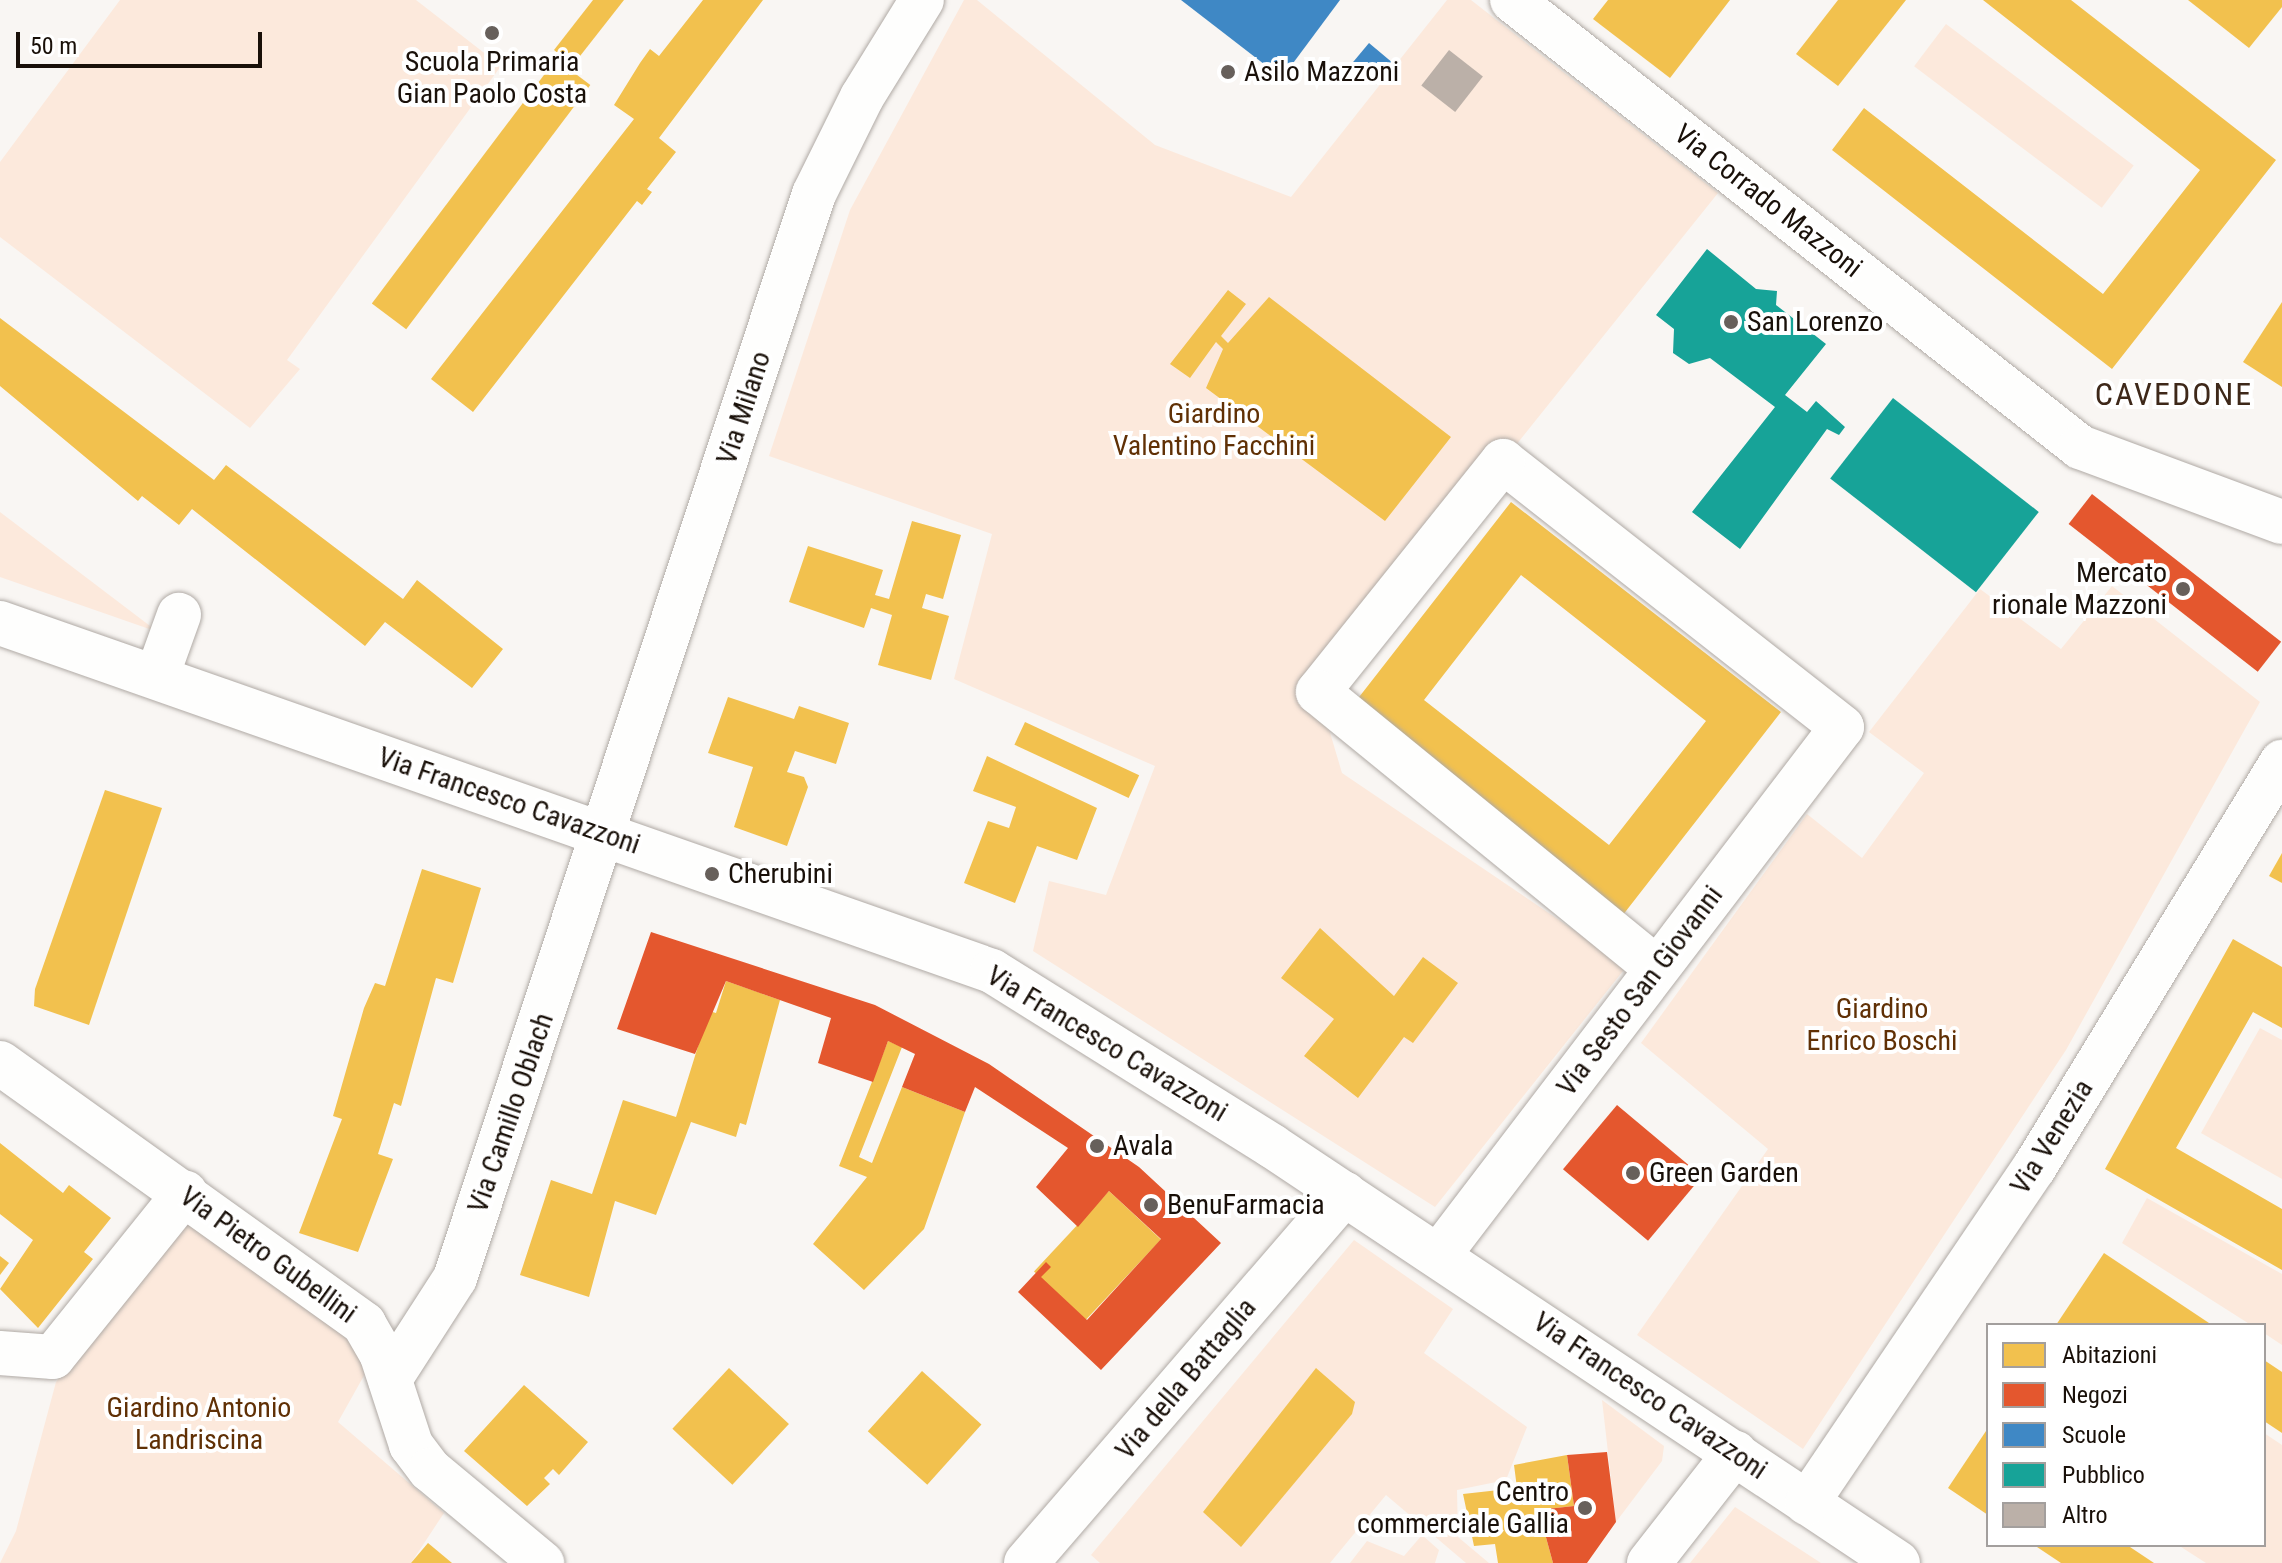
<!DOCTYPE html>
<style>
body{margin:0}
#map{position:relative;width:2282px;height:1563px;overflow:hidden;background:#f9f6f3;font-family:"Roboto Condensed",sans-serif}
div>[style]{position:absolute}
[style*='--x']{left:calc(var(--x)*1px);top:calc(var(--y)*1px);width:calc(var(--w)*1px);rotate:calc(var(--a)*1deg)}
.green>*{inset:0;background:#fce9dc;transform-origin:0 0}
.homes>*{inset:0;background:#f2c14e;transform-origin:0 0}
.shops>*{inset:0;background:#e4572e;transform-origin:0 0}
.schools>*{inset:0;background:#3f88c5;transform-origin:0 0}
.public>*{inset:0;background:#17a398;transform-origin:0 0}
.building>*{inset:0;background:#bbb0a8;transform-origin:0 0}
.roads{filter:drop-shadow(0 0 2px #b0aaa5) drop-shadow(0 0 2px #b0aaa5)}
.minor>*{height:44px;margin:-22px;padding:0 22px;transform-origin:22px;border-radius:22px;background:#fefefd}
.dots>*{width:22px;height:22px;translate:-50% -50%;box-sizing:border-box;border:4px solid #fff;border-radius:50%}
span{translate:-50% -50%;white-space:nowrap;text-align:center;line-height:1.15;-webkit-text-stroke:8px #fff;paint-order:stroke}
.poi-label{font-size:28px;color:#191009}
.left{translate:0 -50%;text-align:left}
.right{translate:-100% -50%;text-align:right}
.street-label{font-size:28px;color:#191009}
.park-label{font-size:28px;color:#603005}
.quarter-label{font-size:32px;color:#3e2819;letter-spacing:2px}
.legend{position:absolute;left:1986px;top:1323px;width:280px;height:224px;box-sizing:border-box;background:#fff;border:2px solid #a39f9d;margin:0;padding:10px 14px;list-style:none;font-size:24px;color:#191009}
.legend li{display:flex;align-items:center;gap:16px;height:40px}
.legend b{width:40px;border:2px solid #a39f9d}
.scale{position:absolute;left:16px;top:32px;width:246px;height:36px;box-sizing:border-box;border:4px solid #191009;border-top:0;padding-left:10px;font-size:24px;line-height:28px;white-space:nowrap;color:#191009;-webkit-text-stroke:6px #fff;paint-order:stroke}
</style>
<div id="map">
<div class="green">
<div style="clip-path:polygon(120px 0,416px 0,501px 66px,287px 360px,300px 369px,250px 428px,0 237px,0 162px)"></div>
<div style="clip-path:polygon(964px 0,977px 0,1155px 145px,1291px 197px,1447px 0,1471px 0,1718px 193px,1318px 692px,1342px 773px,1627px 966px,1435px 1207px,1033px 951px,1049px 881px,1106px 895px,1155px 766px,954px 679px,992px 534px,769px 456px,850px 210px)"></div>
<div style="left:1946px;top:24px;width:235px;height:53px;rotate:37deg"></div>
<div style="clip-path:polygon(0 512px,158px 632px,0 577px)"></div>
<div style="clip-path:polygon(2112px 586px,2260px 702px,2066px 1050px,1803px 1449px,1637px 1335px,1768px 1149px,1641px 1043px,1807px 814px,1862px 858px,1924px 773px,1869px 732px,1980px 589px,2061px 649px)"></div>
<div style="clip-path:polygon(2260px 1028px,2282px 1040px,2282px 1179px,2201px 1133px)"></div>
<div style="clip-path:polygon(2147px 1198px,2282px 1274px,2282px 1345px,2264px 1333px,2264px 1325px,2251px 1325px,2122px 1243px)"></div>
<div style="clip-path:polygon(187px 1214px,355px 1339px,366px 1372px,338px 1422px,444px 1513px,411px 1563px,0 1563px,16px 1531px,56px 1382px)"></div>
<div style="clip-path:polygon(1354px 1240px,1453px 1309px,1424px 1353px,1527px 1427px,1506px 1480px,1457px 1490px,1458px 1537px,1489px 1563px,1466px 1563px,1386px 1495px,1330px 1563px,1100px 1563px,1091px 1555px)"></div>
<div style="clip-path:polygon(1602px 1400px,1664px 1446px,1662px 1461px,1616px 1522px)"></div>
<div style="clip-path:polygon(2264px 1433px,2282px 1445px,2282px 1563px,2206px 1563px,2178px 1545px,2264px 1545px)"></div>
<div style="clip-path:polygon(1735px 1507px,1821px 1563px,1690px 1563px)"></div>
<div style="clip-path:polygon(1422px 1535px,1439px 1550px,1435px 1563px,1350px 1563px,1367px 1541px,1404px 1556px)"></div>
</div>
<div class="homes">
<div style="clip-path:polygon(593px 0,624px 0,573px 65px,554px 50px)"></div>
<div style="clip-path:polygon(703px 0,763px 0,659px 138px,676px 152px,647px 189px,652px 192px,642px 205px,637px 201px,473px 412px,431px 379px,634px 119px,614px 105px,640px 63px,650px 49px,659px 56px)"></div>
<div style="clip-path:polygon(1608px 0,1730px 0,1670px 78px,1593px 19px)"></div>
<div style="clip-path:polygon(1838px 0,1906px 0,1838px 86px,1796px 54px)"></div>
<div style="clip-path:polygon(1983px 0,2071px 0,2276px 160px,2112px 369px,1832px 150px,1864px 108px,2103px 294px,2200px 170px)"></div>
<div style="clip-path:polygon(2188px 0,2282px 0,2282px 7px,2249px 48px)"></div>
<div style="left:556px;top:59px;width:43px;height:306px;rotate:37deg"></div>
<div style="clip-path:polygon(1228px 290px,1246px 304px,1221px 336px,1228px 343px,1269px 297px,1451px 437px,1385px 521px,1206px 388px,1223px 349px,1216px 342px,1190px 378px,1170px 364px)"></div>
<div style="clip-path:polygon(2282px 302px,2282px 387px,2243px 362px)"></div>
<div style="clip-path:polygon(0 318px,214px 480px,226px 465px,403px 599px,417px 580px,503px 649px,472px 688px,385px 622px,365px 646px,192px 509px,179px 525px,142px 496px,138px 501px,0 386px)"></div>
<div style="clip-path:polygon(evenodd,1511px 502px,1781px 712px,1619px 920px,1349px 710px,1511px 502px,1521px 575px,1706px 721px,1609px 845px,1424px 700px,1521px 575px)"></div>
<div style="clip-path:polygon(912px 521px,961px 535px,943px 599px,926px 594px,922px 608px,949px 616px,931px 680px,878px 665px,892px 615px,871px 608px,864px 628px,789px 602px,808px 546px,883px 570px,875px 595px,889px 599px)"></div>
<div style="clip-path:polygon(728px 697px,794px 719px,799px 706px,849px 723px,836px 764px,795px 751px,787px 772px,804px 777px,808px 787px,787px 846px,734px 827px,753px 767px,708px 753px)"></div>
<div style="left:1025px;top:722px;width:126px;height:25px;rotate:25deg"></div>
<div style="clip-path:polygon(987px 756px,1097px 808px,1077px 860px,1037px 846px,1015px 903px,964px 883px,988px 821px,1009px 828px,1016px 807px,973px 791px)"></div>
<div style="clip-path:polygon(105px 790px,162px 808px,89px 1025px,34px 1006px,35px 989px)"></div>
<div style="clip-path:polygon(2282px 853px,2282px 883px,2269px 876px)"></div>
<div style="clip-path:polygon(422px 869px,481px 888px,453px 983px,436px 978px,401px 1106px,394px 1103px,378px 1154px,393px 1159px,358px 1252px,299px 1233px,342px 1119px,333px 1116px,364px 1008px,375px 983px,385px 986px)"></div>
<div style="clip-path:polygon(1320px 928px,1394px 996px,1423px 957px,1458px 983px,1413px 1043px,1404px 1037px,1358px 1098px,1304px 1056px,1334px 1019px,1281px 978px)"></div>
<div style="clip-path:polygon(2233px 939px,2282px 967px,2282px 1028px,2253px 1012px,2176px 1148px,2282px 1209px,2282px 1270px,2105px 1169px)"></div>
<div style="clip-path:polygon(726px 981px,780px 1000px,746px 1125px,740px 1123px,736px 1137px,691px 1122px,656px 1215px,615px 1201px,589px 1297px,520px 1275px,551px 1180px,592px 1194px,623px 1100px,676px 1117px,709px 1011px,716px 1013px)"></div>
<div style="clip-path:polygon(888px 1041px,902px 1047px,859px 1157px,872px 1163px,902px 1087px,965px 1112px,924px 1229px,864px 1290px,813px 1244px,867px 1177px,839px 1166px)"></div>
<div style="clip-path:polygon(0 1143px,63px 1193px,69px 1185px,111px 1218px,84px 1252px,93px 1259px,38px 1328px,0 1289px,33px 1240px,0 1214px)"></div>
<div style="left:1109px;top:1191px;width:71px;height:110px;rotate:43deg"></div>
<div style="clip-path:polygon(2104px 1253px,2212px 1325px,2056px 1325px)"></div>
<div style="clip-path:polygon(0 1256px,9px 1263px,0 1275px)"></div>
<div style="clip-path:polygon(2264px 1360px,2282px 1372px,2282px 1433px,2264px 1421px)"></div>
<div style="left:729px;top:1368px;width:82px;height:83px;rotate:43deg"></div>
<div style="clip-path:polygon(1316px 1368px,1355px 1402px,1352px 1414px,1241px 1547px,1203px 1512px)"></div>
<div style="left:922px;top:1371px;width:80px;height:81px;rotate:42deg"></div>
<div style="clip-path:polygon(524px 1385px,588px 1442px,559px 1475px,553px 1469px,544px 1478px,550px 1484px,527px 1506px,464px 1451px)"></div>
<div style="clip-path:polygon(1988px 1428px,1988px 1515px,1948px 1488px)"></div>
<div style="clip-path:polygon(1567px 1455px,1574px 1506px,1538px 1510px,1565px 1516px,1565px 1529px,1544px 1530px,1553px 1563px,1498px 1563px,1495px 1544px,1474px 1546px,1463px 1494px,1517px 1488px,1514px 1465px)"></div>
<div style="clip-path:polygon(428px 1543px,452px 1563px,411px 1563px)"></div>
<div style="clip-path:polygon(2034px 1545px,2127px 1545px,2154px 1563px,2061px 1563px)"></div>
</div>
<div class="shops">
<div style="left:2092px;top:494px;width:240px;height:38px;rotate:38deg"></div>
<div style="clip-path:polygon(651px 932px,875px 1005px,989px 1064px,1139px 1167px,1221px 1243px,1101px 1370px,1018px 1292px,1046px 1262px,1051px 1267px,1041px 1277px,1087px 1320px,1161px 1239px,1109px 1191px,1078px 1227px,1036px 1187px,1068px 1148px,975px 1087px,965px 1112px,902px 1087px,915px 1054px,888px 1041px,873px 1082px,818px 1063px,831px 1018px,726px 981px,695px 1054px,617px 1029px)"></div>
<div style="left:1617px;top:1105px;width:111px;height:84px;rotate:40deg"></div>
<div style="clip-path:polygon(1607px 1452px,1616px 1522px,1587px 1563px,1553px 1563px,1544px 1530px,1565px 1529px,1565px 1516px,1538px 1510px,1574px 1506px,1567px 1455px)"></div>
</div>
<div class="schools">
<div style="clip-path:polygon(1181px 0,1340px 0,1282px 78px)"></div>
<div style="left:1369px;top:43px;width:30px;height:25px;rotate:40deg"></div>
</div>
<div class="public">
<div style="clip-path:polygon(1707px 249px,1756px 289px,1777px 291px,1776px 305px,1826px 344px,1785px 395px,1807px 412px,1816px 401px,1845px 427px,1839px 435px,1827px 429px,1740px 549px,1692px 512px,1775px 407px,1710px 358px,1689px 364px,1673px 353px,1674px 329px,1656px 315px)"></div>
<div style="left:1893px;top:398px;width:185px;height:102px;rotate:38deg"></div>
</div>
<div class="building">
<div style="left:1449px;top:50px;width:43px;height:45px;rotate:38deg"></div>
</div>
<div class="roads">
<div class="minor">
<div style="--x:1512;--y:0;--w:723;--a:38.2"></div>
<div style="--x:2080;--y:447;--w:215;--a:20.4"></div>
<div style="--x:0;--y:623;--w:1051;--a:19.33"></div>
<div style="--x:992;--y:971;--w:330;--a:32"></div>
<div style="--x:1272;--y:1146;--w:752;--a:33.67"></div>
<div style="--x:157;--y:676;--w:65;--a:-70.2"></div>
<div style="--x:0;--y:1063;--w:448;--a:35.6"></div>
<div style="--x:364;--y:1324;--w:34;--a:60"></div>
<div style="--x:381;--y:1353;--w:97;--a:71.9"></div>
<div style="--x:411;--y:1445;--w:31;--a:53"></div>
<div style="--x:430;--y:1470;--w:146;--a:39.7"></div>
<div style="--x:1439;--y:1255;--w:664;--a:-52.65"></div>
<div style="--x:1842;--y:727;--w:431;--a:-141.9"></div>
<div style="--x:1503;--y:461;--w:296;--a:128.7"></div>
<div style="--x:1318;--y:692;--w:437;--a:39.2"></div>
<div style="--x:0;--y:1353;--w:53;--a:4.3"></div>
<div style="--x:53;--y:1357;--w:211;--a:-51.2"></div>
<div style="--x:390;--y:1379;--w:120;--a:-57.2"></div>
<div style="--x:455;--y:1278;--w:1142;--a:-71.68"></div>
<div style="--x:814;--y:194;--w:108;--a:-63.7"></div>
<div style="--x:862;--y:97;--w:114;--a:-58.3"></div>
<div style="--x:1807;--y:1503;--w:405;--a:-55.9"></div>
<div style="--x:2034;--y:1168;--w:476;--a:-58.6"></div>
<div style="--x:1026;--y:1563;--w:488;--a:-49.2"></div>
<div style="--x:1649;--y:1563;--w:140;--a:-52"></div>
</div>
</div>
<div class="dots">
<div style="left:492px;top:33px;background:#67605b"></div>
<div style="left:1228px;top:72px;background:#67605b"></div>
<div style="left:1731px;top:322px;background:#67605b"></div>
<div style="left:2183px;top:589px;background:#67605b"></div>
<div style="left:712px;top:874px;background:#67605b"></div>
<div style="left:1097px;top:1146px;background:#67605b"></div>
<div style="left:1633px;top:1173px;background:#67605b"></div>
<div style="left:1151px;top:1205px;background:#67605b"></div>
<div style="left:1585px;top:1508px;background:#67605b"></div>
</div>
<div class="poi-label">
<span style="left:492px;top:78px">Scuola Primaria<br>Gian Paolo Costa</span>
<span class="left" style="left:1244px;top:72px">Asilo Mazzoni</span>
<span class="left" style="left:1747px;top:322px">San Lorenzo</span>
<span class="right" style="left:2167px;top:589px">Mercato<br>rionale Mazzoni</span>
<span class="left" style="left:728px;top:874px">Cherubini</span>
<span class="left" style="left:1113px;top:1146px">Avala</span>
<span class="left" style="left:1649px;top:1173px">Green Garden</span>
<span class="left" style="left:1167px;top:1205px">BenuFarmacia</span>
<span class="right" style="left:1569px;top:1508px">Centro<br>commerciale Gallia</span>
</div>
<div class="street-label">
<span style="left:1768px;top:201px;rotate:38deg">Via Corrado Mazzoni</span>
<span style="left:744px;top:408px;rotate:-72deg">Via Milano</span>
<span style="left:509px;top:801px;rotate:19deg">Via Francesco Cavazzoni</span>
<span style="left:1640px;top:991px;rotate:-53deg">Via Sesto San Giovanni</span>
<span style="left:1107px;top:1044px;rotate:31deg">Via Francesco Cavazzoni</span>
<span style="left:511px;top:1113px;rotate:-71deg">Via Camillo Oblach</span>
<span style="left:2052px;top:1137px;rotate:-58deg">Via Venezia</span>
<span style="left:268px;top:1255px;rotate:36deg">Via Pietro Gubellini</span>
<span style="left:1186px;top:1379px;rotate:-50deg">Via della Battaglia</span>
<span style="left:1650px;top:1396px;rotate:34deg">Via Francesco Cavazzoni</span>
</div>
<div class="park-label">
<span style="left:1214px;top:430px">Giardino<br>Valentino Facchini</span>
<span style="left:1882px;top:1025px">Giardino<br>Enrico Boschi</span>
<span style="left:199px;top:1424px">Giardino Antonio<br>Landriscina</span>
</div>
<div class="quarter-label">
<span style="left:2174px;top:394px">CAVEDONE</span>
</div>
<ul class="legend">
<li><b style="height:22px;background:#f2c14e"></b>Abitazioni</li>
<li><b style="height:22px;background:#e4572e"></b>Negozi</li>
<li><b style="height:22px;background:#3f88c5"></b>Scuole</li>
<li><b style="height:22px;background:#17a398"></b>Pubblico</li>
<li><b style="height:22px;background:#bbb0a8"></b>Altro</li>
</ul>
<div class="scale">50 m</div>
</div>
